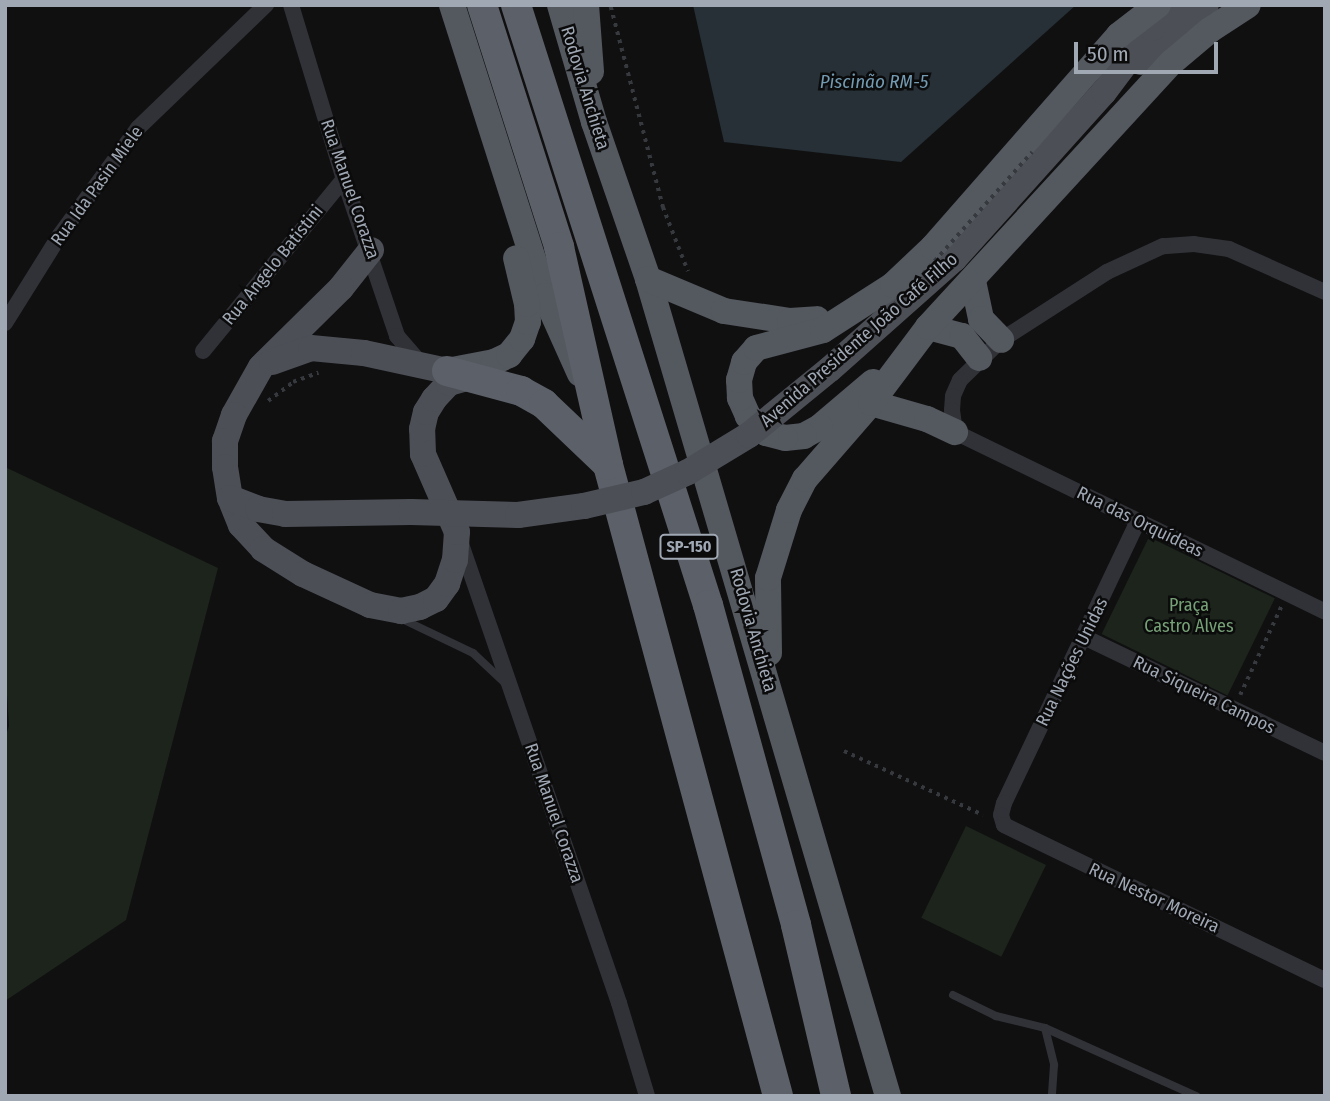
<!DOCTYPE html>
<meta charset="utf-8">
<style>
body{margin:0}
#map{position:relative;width:1330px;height:1101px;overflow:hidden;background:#101011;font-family:"Fira Sans Condensed",sans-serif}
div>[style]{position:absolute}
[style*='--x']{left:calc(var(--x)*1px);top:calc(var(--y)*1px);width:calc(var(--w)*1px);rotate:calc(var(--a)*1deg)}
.green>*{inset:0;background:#1c241c;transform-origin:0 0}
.water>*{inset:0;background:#263036}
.path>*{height:3.5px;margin-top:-1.75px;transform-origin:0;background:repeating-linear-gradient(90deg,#36393e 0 3.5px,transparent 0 8.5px)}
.service>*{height:8px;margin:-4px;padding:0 4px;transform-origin:4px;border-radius:4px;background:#313237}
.minor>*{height:16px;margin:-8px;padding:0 8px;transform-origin:8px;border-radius:8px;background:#313237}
.primary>*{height:26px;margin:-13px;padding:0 13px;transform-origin:13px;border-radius:13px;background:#4c4f56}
.trunk>*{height:26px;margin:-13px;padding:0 13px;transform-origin:13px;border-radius:13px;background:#54585f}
.motorway>*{height:30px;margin:-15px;padding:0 15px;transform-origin:15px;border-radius:15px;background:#5c6068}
.path-bridge>*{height:3.5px;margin-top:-1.75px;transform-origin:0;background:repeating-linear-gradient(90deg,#36393e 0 3.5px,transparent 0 8.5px)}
.primary-bridge>*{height:26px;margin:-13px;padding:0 13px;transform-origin:13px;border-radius:13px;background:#4c4f56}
span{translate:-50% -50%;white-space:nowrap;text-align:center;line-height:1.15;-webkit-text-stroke:5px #0b0b0c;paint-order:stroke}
.shield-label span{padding:2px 5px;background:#0b0b0c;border:2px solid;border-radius:5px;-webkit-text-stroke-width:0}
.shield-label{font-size:16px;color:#a0a8b4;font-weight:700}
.street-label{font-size:18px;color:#a0a8b4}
.park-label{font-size:18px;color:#76a075}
.water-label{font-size:19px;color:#739bb2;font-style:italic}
.frame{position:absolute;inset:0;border:7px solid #a0a8b4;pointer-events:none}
.scale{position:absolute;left:1074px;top:42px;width:144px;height:32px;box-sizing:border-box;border:4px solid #a0a8b4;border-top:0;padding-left:9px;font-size:21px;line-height:24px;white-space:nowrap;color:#a0a8b4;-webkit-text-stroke:5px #0b0b0c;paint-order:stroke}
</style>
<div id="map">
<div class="green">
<div style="clip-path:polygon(5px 467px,218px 568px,126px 920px,5px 1001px,5px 738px,9px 726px,5px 664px)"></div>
<div style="left:1149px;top:537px;width:140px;height:108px;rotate:26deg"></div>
<div style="left:966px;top:826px;width:89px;height:102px;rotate:26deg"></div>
</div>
<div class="water">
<div style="clip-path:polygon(693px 5px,1076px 5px,901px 162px,724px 142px)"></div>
</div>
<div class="path">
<div style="--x:611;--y:7;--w:207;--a:75.4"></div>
<div style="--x:663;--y:207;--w:69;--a:68.7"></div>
<div style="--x:268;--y:401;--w:31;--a:-37"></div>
<div style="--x:293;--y:382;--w:27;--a:-20"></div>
<div style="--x:1240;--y:695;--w:97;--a:-65"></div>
<div style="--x:844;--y:751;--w:153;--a:24.7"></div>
</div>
<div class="service">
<div style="--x:402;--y:619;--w:79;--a:25.6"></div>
<div style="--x:473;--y:653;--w:44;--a:43.2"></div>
<div style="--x:953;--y:995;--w:48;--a:26"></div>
<div style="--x:996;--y:1016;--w:50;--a:13.8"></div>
<div style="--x:1045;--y:1028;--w:38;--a:76"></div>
<div style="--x:1054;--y:1065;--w:31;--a:94"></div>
<div style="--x:1045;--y:1028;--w:166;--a:24.2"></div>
</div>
<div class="minor">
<div style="--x:291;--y:5;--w:182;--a:73.1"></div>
<div style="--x:344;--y:179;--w:166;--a:71.3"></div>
<div style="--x:397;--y:336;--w:38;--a:49"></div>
<div style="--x:1325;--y:292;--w:105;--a:-155.9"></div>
<div style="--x:1229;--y:249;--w:35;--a:-172"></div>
<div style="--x:1194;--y:244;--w:31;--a:176"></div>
<div style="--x:1163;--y:246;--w:62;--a:155.1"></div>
<div style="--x:1107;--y:272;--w:126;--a:147.3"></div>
<div style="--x:1001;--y:340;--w:57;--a:135.7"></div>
<div style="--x:960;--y:380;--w:17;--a:114"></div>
<div style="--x:953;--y:396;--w:14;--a:94"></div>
<div style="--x:952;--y:410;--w:22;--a:82"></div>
<div style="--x:955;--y:432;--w:411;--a:25.9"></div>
<div style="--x:5;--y:323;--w:104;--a:-58"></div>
<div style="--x:60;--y:235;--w:132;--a:-53.9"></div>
<div style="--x:138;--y:128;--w:178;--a:-43.9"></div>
<div style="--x:203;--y:351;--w:222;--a:-50.7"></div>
<div style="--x:1138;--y:521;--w:312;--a:115.4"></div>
<div style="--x:1004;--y:803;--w:12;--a:104"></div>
<div style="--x:1001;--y:815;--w:10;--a:73"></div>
<div style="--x:1004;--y:825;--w:356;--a:25.8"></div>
<div style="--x:461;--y:544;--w:485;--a:71"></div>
<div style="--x:619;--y:1003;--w:97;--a:73.2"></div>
<div style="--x:1084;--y:637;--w:267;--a:25.7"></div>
</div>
<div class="primary">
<div style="--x:1141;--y:62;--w:86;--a:-41.2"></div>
<div style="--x:371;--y:250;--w:48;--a:128.3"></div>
<div style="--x:341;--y:288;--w:112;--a:135.4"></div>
<div style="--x:261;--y:367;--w:55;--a:119.4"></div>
<div style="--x:234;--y:415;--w:28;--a:109"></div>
<div style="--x:225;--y:441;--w:26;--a:90"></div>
<div style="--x:225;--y:467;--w:31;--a:81"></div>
<div style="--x:230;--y:498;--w:29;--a:68"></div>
<div style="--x:241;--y:525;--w:33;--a:47"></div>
<div style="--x:263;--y:549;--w:47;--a:32"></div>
<div style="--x:303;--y:574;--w:74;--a:24.8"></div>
<div style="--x:370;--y:605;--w:32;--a:11"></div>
<div style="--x:401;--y:611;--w:19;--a:-12"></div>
<div style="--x:420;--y:607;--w:18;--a:-27"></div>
<div style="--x:436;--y:599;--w:19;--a:-54"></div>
<div style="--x:447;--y:584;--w:25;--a:-72"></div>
<div style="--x:455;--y:560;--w:28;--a:-86"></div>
<div style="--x:457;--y:532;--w:85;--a:-113.6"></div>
<div style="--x:423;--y:454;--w:25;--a:-92"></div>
<div style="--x:422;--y:429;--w:17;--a:-77"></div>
<div style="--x:426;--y:412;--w:15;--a:-58"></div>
<div style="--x:434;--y:399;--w:22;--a:-47"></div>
<div style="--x:449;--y:383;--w:22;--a:-16"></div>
<div style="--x:272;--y:362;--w:41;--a:-19.7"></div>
<div style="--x:311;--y:348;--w:53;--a:5.4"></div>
<div style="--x:364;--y:353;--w:85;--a:12.2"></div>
<div style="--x:830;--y:369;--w:166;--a:-41.6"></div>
<div style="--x:954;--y:259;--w:224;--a:-48.1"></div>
<div style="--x:1104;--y:92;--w:80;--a:-53.1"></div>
<div style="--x:1152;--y:28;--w:31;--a:-48"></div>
<div style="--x:230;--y:498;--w:30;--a:21"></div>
<div style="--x:258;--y:509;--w:27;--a:10"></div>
<div style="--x:285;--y:514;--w:126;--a:-0.9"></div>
</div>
<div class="trunk">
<div style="--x:452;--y:5;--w:305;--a:72.3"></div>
<div style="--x:545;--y:296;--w:85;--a:65.8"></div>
<div style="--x:560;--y:5;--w:122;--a:73.8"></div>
<div style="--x:594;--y:122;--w:166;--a:71"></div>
<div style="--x:648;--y:279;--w:852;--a:73.63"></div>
<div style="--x:586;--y:5;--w:67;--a:85.7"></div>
<div style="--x:648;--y:279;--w:82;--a:22.8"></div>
<div style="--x:724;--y:311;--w:67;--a:8.6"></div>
<div style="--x:790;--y:321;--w:27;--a:-4"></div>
<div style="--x:973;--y:281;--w:39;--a:78"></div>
<div style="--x:981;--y:319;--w:29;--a:46"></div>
<div style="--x:928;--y:327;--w:35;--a:15"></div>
<div style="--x:962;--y:336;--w:28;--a:52"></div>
<div style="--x:447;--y:371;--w:48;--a:-10.8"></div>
<div style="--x:494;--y:362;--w:17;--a:-25"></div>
<div style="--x:509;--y:355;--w:21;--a:-51"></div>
<div style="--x:522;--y:339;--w:18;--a:-71"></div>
<div style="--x:528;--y:322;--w:18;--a:-93"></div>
<div style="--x:527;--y:304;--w:47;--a:-103.4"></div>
<div style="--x:873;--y:382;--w:70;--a:139.7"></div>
<div style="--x:820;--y:427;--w:18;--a:151"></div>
<div style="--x:804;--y:436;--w:19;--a:174"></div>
<div style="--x:785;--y:438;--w:20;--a:-165"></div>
<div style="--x:766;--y:433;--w:25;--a:-137"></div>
<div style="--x:748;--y:416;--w:20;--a:-114"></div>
<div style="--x:740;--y:398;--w:18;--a:-93"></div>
<div style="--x:739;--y:380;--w:19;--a:-74"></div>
<div style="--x:744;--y:362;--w:18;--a:-49"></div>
<div style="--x:756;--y:348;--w:69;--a:-15"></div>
<div style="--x:823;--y:330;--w:83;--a:-32.7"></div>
<div style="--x:893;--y:285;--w:55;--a:-43.5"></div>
<div style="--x:933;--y:247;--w:282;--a:-48.7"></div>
<div style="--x:1119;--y:35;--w:49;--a:-37.6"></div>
<div style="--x:871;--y:403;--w:58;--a:15.9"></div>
<div style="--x:927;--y:419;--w:31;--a:25"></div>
<div style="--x:769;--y:653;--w:75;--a:-90.8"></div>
<div style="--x:768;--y:578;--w:71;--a:-72.8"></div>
<div style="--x:789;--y:510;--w:35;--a:-63"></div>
<div style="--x:805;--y:479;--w:101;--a:-49"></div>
<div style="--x:871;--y:403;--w:95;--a:-53.1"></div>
<div style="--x:928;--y:327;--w:360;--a:-47.4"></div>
<div style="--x:1172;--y:62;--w:50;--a:-40.1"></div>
<div style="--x:1210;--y:30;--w:45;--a:-33.3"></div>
</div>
<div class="motorway">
<div style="--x:482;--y:5;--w:254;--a:72.3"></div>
<div style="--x:559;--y:247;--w:223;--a:77.3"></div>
<div style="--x:608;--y:465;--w:653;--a:74.92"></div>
<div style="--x:516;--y:5;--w:630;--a:72.26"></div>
<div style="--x:708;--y:605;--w:332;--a:74.6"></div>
<div style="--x:796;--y:925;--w:176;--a:76.8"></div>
<div style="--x:447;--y:371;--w:77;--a:15.1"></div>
<div style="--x:521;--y:391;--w:26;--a:29"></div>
<div style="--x:544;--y:404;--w:88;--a:43.6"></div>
</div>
<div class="path-bridge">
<div style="--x:844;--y:352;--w:86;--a:-43.6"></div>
<div style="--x:906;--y:293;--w:189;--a:-48.2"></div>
</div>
<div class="primary-bridge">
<div style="--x:411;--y:512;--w:107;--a:1.6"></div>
<div style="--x:518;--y:515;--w:67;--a:-7.8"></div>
<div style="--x:584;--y:506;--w:62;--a:-13.1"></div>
<div style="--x:644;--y:492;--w:48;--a:-24.4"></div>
<div style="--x:688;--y:472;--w:71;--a:-31.2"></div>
<div style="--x:749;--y:435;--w:104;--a:-39.2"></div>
</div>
<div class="shield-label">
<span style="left:689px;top:547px">SP-150</span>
</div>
<div class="street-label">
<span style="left:585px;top:88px;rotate:73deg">Rodovia Anchieta</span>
<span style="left:97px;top:186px;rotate:-54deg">Rua Ida Pasin Miele</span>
<span style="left:350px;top:189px;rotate:71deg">Rua Manuel Corazza</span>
<span style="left:273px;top:265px;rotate:-51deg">Rua Angelo Batistini</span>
<span style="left:859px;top:340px;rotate:-41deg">Avenida Presidente João Café Filho</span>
<span style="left:1140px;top:522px;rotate:26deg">Rua das Orquídeas</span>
<span style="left:753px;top:630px;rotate:74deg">Rodovia Anchieta</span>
<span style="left:1072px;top:662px;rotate:-64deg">Rua Nações Unidas</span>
<span style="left:1204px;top:695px;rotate:26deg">Rua Siqueira Campos</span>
<span style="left:554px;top:813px;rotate:71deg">Rua Manuel Corazza</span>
<span style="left:1154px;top:898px;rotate:25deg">Rua Nestor Moreira</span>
</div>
<div class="park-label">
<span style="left:1189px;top:616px">Praça<br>Castro Alves</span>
</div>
<div class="water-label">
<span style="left:874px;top:82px">Piscinão RM-5</span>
</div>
<div class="frame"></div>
<div class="scale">50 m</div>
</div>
